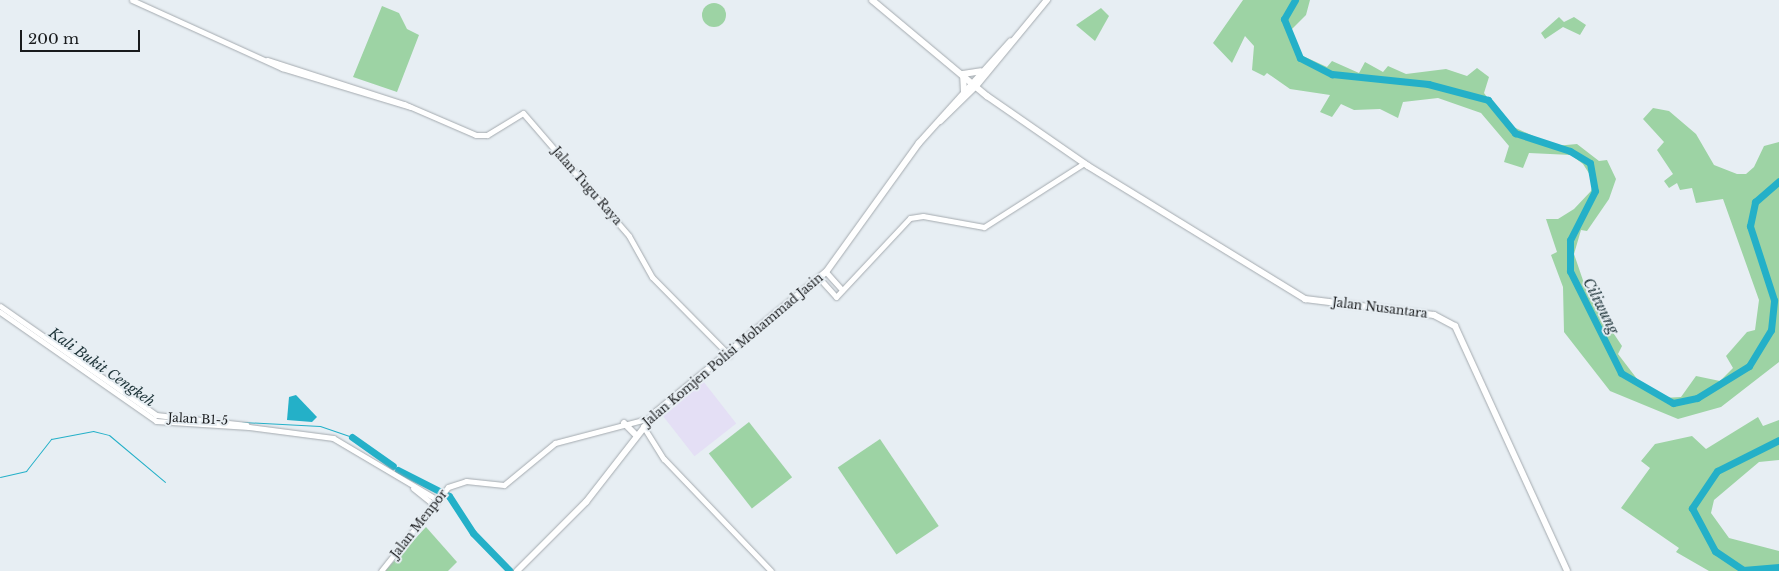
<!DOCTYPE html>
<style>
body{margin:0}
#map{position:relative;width:1779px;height:571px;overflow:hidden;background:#e7eef3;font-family:"Libre Baskerville",serif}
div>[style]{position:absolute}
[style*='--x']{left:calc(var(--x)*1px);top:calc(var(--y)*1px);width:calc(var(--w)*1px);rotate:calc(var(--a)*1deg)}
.medical>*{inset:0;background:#e4dff5;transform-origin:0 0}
.green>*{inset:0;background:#9dd3a4;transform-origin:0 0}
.round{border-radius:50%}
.water>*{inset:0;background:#24b0c8}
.stream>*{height:1px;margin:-0.5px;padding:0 0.5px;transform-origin:0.5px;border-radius:0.5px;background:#24b0c8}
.river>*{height:7px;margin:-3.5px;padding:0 3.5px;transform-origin:3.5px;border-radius:3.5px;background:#24b0c8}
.roads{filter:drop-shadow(0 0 1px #a4aaaf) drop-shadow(0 0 1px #a4aaaf)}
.minor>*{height:5px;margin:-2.5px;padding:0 2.5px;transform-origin:2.5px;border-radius:2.5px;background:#fff}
.major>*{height:6px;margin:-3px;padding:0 3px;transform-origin:3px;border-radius:3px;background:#fff}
span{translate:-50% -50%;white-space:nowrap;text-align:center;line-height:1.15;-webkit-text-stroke:4px #e7eef3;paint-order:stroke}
.street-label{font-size:12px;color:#191b1d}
.water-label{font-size:14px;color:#1d3338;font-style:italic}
.scale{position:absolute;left:20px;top:30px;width:120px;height:22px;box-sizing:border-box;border:2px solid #191b1d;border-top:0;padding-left:6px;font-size:15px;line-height:18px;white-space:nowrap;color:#191b1d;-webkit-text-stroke:4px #e7eef3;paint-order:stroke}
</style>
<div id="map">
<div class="medical">
<div style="left:703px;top:381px;width:54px;height:53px;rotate:52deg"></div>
</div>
<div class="green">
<div style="clip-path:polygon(1243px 0,1310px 0,1306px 15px,1290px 31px,1291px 41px,1303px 56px,1327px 67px,1332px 61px,1359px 73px,1365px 62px,1383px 72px,1388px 66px,1406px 74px,1446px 69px,1467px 76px,1477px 68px,1489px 77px,1484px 93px,1507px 124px,1555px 146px,1577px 144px,1599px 161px,1607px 160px,1616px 179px,1609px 199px,1587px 231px,1581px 230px,1574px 254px,1588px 295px,1622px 346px,1618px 354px,1644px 388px,1663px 398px,1681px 397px,1696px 376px,1720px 381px,1733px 368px,1726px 356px,1747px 332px,1755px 330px,1759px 300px,1723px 199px,1696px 203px,1692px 188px,1680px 190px,1677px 183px,1669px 188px,1664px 181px,1673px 174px,1657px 150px,1664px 142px,1643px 119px,1653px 108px,1669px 111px,1696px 134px,1714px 165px,1737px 174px,1746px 174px,1754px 167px,1764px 146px,1779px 142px,1779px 362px,1721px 407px,1678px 419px,1610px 391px,1564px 332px,1563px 287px,1551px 255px,1557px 252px,1546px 219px,1558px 219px,1574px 209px,1591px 191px,1594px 181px,1583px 164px,1571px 155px,1529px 153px,1523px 168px,1504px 162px,1509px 146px,1481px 113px,1438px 98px,1403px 102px,1398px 118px,1380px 109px,1354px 110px,1341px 104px,1332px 117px,1320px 112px,1330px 95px,1290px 89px,1267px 73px,1264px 76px,1252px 70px,1254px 46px,1245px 36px,1232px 63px,1213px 43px)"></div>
<div class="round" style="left:702px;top:3px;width:24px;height:24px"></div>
<div style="clip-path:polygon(382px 6px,399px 13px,407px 29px,419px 35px,397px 92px,353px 77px)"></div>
<div style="clip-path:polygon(1101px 8px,1109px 16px,1095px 41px,1076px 25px)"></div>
<div style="clip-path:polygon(1559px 17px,1564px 22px,1574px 17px,1586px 25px,1580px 35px,1563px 27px,1545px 39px,1541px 33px)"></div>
<div style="clip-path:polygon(1758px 417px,1763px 426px,1779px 420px,1779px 460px,1759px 462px,1714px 500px,1711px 513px,1729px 538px,1779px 551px,1779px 571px,1709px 571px,1676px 552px,1679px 548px,1621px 508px,1650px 468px,1641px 461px,1655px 444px,1692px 436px,1706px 449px)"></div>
<div style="left:749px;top:422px;width:70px;height:51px;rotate:52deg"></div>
<div style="left:880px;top:439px;width:105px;height:51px;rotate:56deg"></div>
<div style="clip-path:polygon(426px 527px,457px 562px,448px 571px,385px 571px)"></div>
</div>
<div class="water">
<div style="clip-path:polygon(296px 395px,317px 417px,312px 422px,287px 420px,289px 397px)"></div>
</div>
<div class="stream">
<div style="--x:242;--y:422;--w:78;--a:2.9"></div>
<div style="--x:320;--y:426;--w:34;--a:19"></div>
<div style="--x:0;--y:477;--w:27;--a:-13"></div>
<div style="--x:26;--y:471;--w:41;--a:-52"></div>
<div style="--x:51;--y:439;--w:43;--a:-10.8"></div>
<div style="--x:93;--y:431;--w:16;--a:14"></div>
<div style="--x:109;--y:435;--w:73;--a:40"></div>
</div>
<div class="river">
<div style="--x:1295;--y:0;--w:22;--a:120"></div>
<div style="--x:1284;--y:19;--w:42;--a:67.7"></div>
<div style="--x:1300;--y:58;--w:36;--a:27"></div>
<div style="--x:1332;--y:74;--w:97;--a:5.9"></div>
<div style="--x:1428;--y:84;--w:62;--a:14.9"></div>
<div style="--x:1488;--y:100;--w:43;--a:50.7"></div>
<div style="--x:1515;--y:133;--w:58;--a:18.1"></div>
<div style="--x:1570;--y:151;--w:23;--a:31"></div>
<div style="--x:1590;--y:163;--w:28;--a:80"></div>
<div style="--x:1595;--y:191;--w:55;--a:117"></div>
<div style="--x:1570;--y:240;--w:31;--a:90"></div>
<div style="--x:1570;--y:271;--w:114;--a:63.4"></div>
<div style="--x:1621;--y:373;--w:60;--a:30"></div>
<div style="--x:1673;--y:403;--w:25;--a:-12"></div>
<div style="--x:1697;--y:398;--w:61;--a:-31.6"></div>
<div style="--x:1749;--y:366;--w:42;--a:-58.6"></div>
<div style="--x:1771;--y:330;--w:30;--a:-84"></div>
<div style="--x:1774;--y:300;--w:78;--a:-108"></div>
<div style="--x:1750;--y:226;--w:25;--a:-78"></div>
<div style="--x:1755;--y:202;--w:32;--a:-41"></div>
<div style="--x:352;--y:437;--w:50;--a:35.3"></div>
<div style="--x:1779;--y:440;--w:69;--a:153.4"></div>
<div style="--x:1717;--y:471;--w:45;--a:124"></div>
<div style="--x:1692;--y:508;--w:49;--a:61.9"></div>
<div style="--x:1715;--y:551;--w:34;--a:34"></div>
<div style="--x:1743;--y:570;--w:36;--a:-5"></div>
<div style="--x:398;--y:470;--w:57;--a:27"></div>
<div style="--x:449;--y:496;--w:44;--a:57"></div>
<div style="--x:473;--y:533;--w:53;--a:45.8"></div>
</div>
<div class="roads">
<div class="minor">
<div style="--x:132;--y:0;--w:165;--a:24.4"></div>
<div style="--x:282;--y:68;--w:134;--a:16.9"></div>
<div style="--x:267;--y:60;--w:144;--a:17.8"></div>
<div style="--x:404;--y:104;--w:78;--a:23.3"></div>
<div style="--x:476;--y:135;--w:11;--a:0"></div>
<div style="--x:487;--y:135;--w:42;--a:-31.4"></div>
<div style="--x:523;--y:113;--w:162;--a:49.2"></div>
<div style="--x:629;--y:236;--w:47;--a:60.7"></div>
<div style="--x:652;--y:277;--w:110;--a:45.4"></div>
<div style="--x:826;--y:272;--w:24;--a:48"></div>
<div style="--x:820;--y:279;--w:24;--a:48"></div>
<div style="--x:836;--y:297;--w:108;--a:-46.9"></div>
<div style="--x:910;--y:218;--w:13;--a:-9"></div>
<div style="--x:923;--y:216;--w:62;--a:10.2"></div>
<div style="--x:984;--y:227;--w:119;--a:-32.6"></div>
<div style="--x:0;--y:306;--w:190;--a:34.9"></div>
<div style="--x:156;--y:415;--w:91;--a:6.3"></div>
<div style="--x:0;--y:312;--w:190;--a:34.9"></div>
<div style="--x:156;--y:421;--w:93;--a:3.7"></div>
<div style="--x:249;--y:427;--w:85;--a:7.5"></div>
<div style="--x:333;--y:438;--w:120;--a:30.6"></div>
<div style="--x:643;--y:426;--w:39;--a:58"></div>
<div style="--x:664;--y:459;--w:155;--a:46.3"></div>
<div style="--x:413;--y:488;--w:26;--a:39"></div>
<div style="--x:381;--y:571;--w:107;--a:-51.4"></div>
<div style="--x:448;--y:487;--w:19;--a:-18"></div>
<div style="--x:466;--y:481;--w:38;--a:6"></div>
<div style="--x:504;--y:485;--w:66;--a:-39.5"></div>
<div style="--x:555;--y:443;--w:98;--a:-14.7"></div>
</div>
<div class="major">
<div style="--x:872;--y:0;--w:150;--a:39.9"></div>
<div style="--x:987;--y:96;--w:123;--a:34.7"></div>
<div style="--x:1088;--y:166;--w:255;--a:31.5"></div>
<div style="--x:1305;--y:299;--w:130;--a:7.1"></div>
<div style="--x:1434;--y:315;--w:24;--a:28"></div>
<div style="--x:1455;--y:326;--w:269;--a:65.4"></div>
<div style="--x:964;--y:92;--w:18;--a:-93"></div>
<div style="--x:963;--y:74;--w:18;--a:-9"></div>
<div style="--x:940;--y:121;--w:50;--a:-44.2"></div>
<div style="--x:976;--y:86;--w:112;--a:-50.5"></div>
<div style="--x:624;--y:423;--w:17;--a:45"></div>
<div style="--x:517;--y:571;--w:98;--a:-45"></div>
<div style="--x:586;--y:502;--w:114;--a:-52.1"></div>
<div style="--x:656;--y:412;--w:220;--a:-39.5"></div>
<div style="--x:826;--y:272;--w:159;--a:-54.2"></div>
<div style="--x:919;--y:143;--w:137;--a:-48"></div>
</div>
</div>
<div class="street-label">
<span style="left:587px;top:186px;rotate:49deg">Jalan Tugu Raya</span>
<span style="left:1380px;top:308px;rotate:7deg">Jalan Nusantara</span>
<span style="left:733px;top:350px;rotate:-40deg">Jalan Komjen Polisi Mohammad Jasin</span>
<span style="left:198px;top:419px;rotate:3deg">Jalan B1-5</span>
<span style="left:419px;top:524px;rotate:-52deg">Jalan Menpor</span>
</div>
<div class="water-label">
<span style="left:1601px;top:306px;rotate:63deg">Ciliwung</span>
<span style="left:102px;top:367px;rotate:35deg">Kali Bukit Cengkeh</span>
</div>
<div class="scale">200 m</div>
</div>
